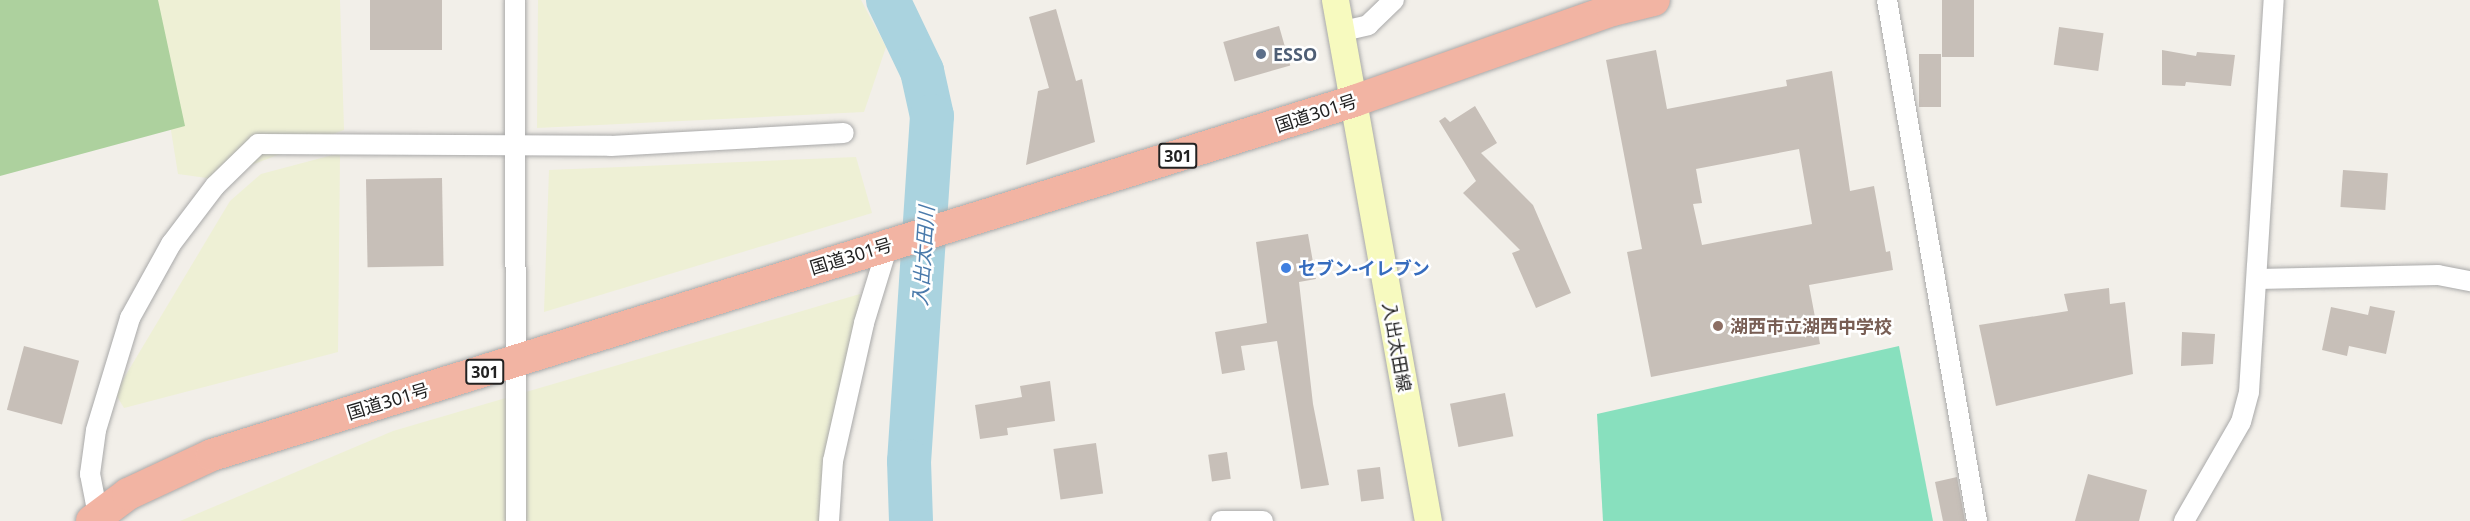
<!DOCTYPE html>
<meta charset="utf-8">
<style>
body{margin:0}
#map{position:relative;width:2470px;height:521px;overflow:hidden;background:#f2efe9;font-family:"Noto Sans","Noto Sans JP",sans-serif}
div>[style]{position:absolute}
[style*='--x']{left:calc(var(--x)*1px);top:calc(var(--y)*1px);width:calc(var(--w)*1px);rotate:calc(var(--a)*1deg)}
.farmland>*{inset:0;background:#eef0d5}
.forest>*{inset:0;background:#add19e}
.pitch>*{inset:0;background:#88e0be}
.river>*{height:44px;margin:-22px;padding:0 22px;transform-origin:22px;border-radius:22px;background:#aad3df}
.building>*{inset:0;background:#c7bfb8;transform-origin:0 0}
.roads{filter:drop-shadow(0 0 2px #a9a9a9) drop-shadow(0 0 2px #a9a9a9)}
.minor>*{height:20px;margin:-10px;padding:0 10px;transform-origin:10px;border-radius:10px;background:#fff}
.secondary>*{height:27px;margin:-13.5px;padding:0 13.5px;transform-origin:13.5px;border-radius:13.5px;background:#f7fabf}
.trunk>*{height:32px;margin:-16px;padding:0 16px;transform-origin:16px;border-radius:16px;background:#f2b4a3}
.dots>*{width:16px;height:16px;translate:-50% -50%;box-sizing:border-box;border:3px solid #fff;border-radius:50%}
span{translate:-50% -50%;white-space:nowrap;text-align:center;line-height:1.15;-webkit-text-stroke:5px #fff;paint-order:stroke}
.shield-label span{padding:2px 4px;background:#fff;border:2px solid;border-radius:4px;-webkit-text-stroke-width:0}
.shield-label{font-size:16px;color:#222;font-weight:700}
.service-label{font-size:18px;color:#4e5e75;font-weight:700}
.left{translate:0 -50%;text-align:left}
.street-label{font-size:18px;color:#222}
.shop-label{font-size:18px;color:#366cbe;font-weight:700}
.education-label{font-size:18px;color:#785e54;font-weight:700}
.water-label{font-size:20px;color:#4a7aab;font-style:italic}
</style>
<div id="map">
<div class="farmland">
<div style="clip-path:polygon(150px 0,340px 0,344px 130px,214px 179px,178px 174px)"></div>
<div style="clip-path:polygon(538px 0,861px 0,886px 47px,864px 112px,537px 128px)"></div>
<div style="clip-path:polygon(340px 153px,338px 352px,124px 408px,115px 393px,230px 201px,261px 174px)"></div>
<div style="clip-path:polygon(856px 157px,872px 213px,544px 312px,549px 170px)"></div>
<div style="clip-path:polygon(860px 294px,838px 521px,180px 521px,393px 431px)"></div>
</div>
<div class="forest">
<div style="clip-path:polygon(0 0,158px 0,185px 126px,0 176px)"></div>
</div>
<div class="pitch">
<div style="clip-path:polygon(1899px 346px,1933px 521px,1603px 521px,1597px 414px)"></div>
</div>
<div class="river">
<div style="--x:888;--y:0;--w:79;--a:64.4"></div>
<div style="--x:922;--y:71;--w:46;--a:77.5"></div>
<div style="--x:932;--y:116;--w:346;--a:93.8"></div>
<div style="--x:909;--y:461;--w:60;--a:88.1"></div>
</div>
<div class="building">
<div style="left:370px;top:0;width:72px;height:50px"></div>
<div style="left:1942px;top:0;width:32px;height:57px"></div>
<div style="clip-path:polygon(1056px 9px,1076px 81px,1082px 79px,1095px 142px,1026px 165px,1038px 91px,1049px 88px,1029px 17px)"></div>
<div style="left:1279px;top:26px;width:41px;height:58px;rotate:74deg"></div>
<div style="left:2059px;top:27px;width:45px;height:38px;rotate:8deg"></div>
<div style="clip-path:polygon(evenodd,1656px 50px,1667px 109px,1787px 86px,1786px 80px,1832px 71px,1850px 191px,1874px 186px,1886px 252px,1890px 251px,1893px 270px,1809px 285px,1820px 344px,1651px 377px,1627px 252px,1642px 249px,1606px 60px,1656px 50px,1799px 149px,1812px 224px,1702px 245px,1693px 204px,1702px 203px,1696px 169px,1799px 149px)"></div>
<div style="clip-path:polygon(2162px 50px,2196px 56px,2197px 52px,2235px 55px,2231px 86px,2186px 82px,2185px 86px,2162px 85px)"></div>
<div style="left:1919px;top:54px;width:22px;height:53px"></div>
<div style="clip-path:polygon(1475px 106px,1497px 143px,1481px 153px,1533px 205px,1571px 293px,1536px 308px,1512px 253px,1520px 250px,1463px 193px,1476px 181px,1439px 121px,1445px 117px,1450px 122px)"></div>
<div style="left:2343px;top:170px;width:45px;height:37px;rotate:4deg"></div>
<div style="left:442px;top:178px;width:88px;height:76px;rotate:89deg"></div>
<div style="clip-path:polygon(1308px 234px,1316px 279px,1299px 282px,1313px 404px,1329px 485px,1301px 489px,1277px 341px,1241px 346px,1245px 370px,1222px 374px,1215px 332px,1267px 323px,1256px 242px)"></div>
<div style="clip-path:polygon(2109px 288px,2110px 304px,2125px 302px,2133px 374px,1996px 406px,1979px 325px,2068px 311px,2064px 294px)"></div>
<div style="clip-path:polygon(2370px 306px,2395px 311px,2386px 354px,2349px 346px,2347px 356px,2322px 350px,2331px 307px,2368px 315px)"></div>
<div style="clip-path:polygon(2182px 332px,2215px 334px,2213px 364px,2181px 366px)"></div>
<div style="left:24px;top:346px;width:57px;height:66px;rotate:15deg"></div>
<div style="clip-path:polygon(1050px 381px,1055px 421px,1007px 428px,1008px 435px,980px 439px,975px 405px,1022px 397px,1020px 386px)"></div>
<div style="left:1505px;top:393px;width:44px;height:56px;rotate:79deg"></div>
<div style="left:1096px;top:443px;width:51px;height:43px;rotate:82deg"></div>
<div style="left:1227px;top:452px;width:27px;height:19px;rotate:82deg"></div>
<div style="left:1380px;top:467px;width:32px;height:23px;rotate:83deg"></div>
<div style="clip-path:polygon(2088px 474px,2147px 490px,2139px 521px,2075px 521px)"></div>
<div style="clip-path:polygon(1957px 477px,1965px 521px,1943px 521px,1935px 482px)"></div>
</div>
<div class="roads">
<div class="minor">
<div style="--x:515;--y:0;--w:521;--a:89.89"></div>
<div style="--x:1887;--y:0;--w:529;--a:80.2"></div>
<div style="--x:1343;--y:31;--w:26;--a:-13"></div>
<div style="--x:1368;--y:25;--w:36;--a:-44"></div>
<div style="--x:2258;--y:279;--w:180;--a:-1.3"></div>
<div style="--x:2438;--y:275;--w:33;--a:11"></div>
<div style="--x:98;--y:515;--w:42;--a:-101"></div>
<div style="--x:90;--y:474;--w:44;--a:-82.2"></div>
<div style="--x:96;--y:430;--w:117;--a:-73.1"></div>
<div style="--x:130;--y:318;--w:85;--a:-61"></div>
<div style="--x:171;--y:244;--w:73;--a:-52.8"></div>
<div style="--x:215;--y:186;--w:60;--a:-44.3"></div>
<div style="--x:258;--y:144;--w:353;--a:0.3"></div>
<div style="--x:611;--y:146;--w:233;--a:-3.2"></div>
<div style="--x:829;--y:521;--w:60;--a:-86.2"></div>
<div style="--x:833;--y:461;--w:141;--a:-77.3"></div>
<div style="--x:864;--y:323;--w:82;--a:-72.9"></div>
<div style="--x:1221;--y:521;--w:42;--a:0"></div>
<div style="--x:2184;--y:521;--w:114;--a:-60.1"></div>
<div style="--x:2241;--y:422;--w:31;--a:-75"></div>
<div style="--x:2249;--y:392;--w:393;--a:-86.4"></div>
</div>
<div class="secondary">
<div style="--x:1335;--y:0;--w:529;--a:79.88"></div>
</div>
<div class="trunk">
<div style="--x:92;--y:521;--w:45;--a:-36.9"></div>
<div style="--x:128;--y:494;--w:93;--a:-24.9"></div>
<div style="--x:212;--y:455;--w:1196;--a:-17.22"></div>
<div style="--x:1354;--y:101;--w:275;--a:-19.4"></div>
<div style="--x:1613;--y:10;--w:42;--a:-13.7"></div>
</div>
</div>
<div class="dots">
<div style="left:1261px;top:54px;background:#5c6f8a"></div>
<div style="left:1286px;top:268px;background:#3f7fe0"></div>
<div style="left:1718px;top:326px;background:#8d6e63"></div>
</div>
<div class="shield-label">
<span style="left:1178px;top:156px">301</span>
<span style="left:485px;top:372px">301</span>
</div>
<div class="service-label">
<span class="left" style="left:1273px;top:54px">ESSO</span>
</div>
<div class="street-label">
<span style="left:1316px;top:113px;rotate:-18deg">国道301号</span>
<span style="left:851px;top:256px;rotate:-17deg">国道301号</span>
<span style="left:1397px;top:347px;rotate:80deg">入出太田線</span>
<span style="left:388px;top:401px;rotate:-17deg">国道301号</span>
</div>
<div class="shop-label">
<span class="left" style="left:1298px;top:268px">セブン-イレブン</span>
</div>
<div class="education-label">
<span class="left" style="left:1730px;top:326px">湖西市立湖西中学校</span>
</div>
<div class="water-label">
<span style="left:923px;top:256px;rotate:-86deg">入出太田川</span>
</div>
</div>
